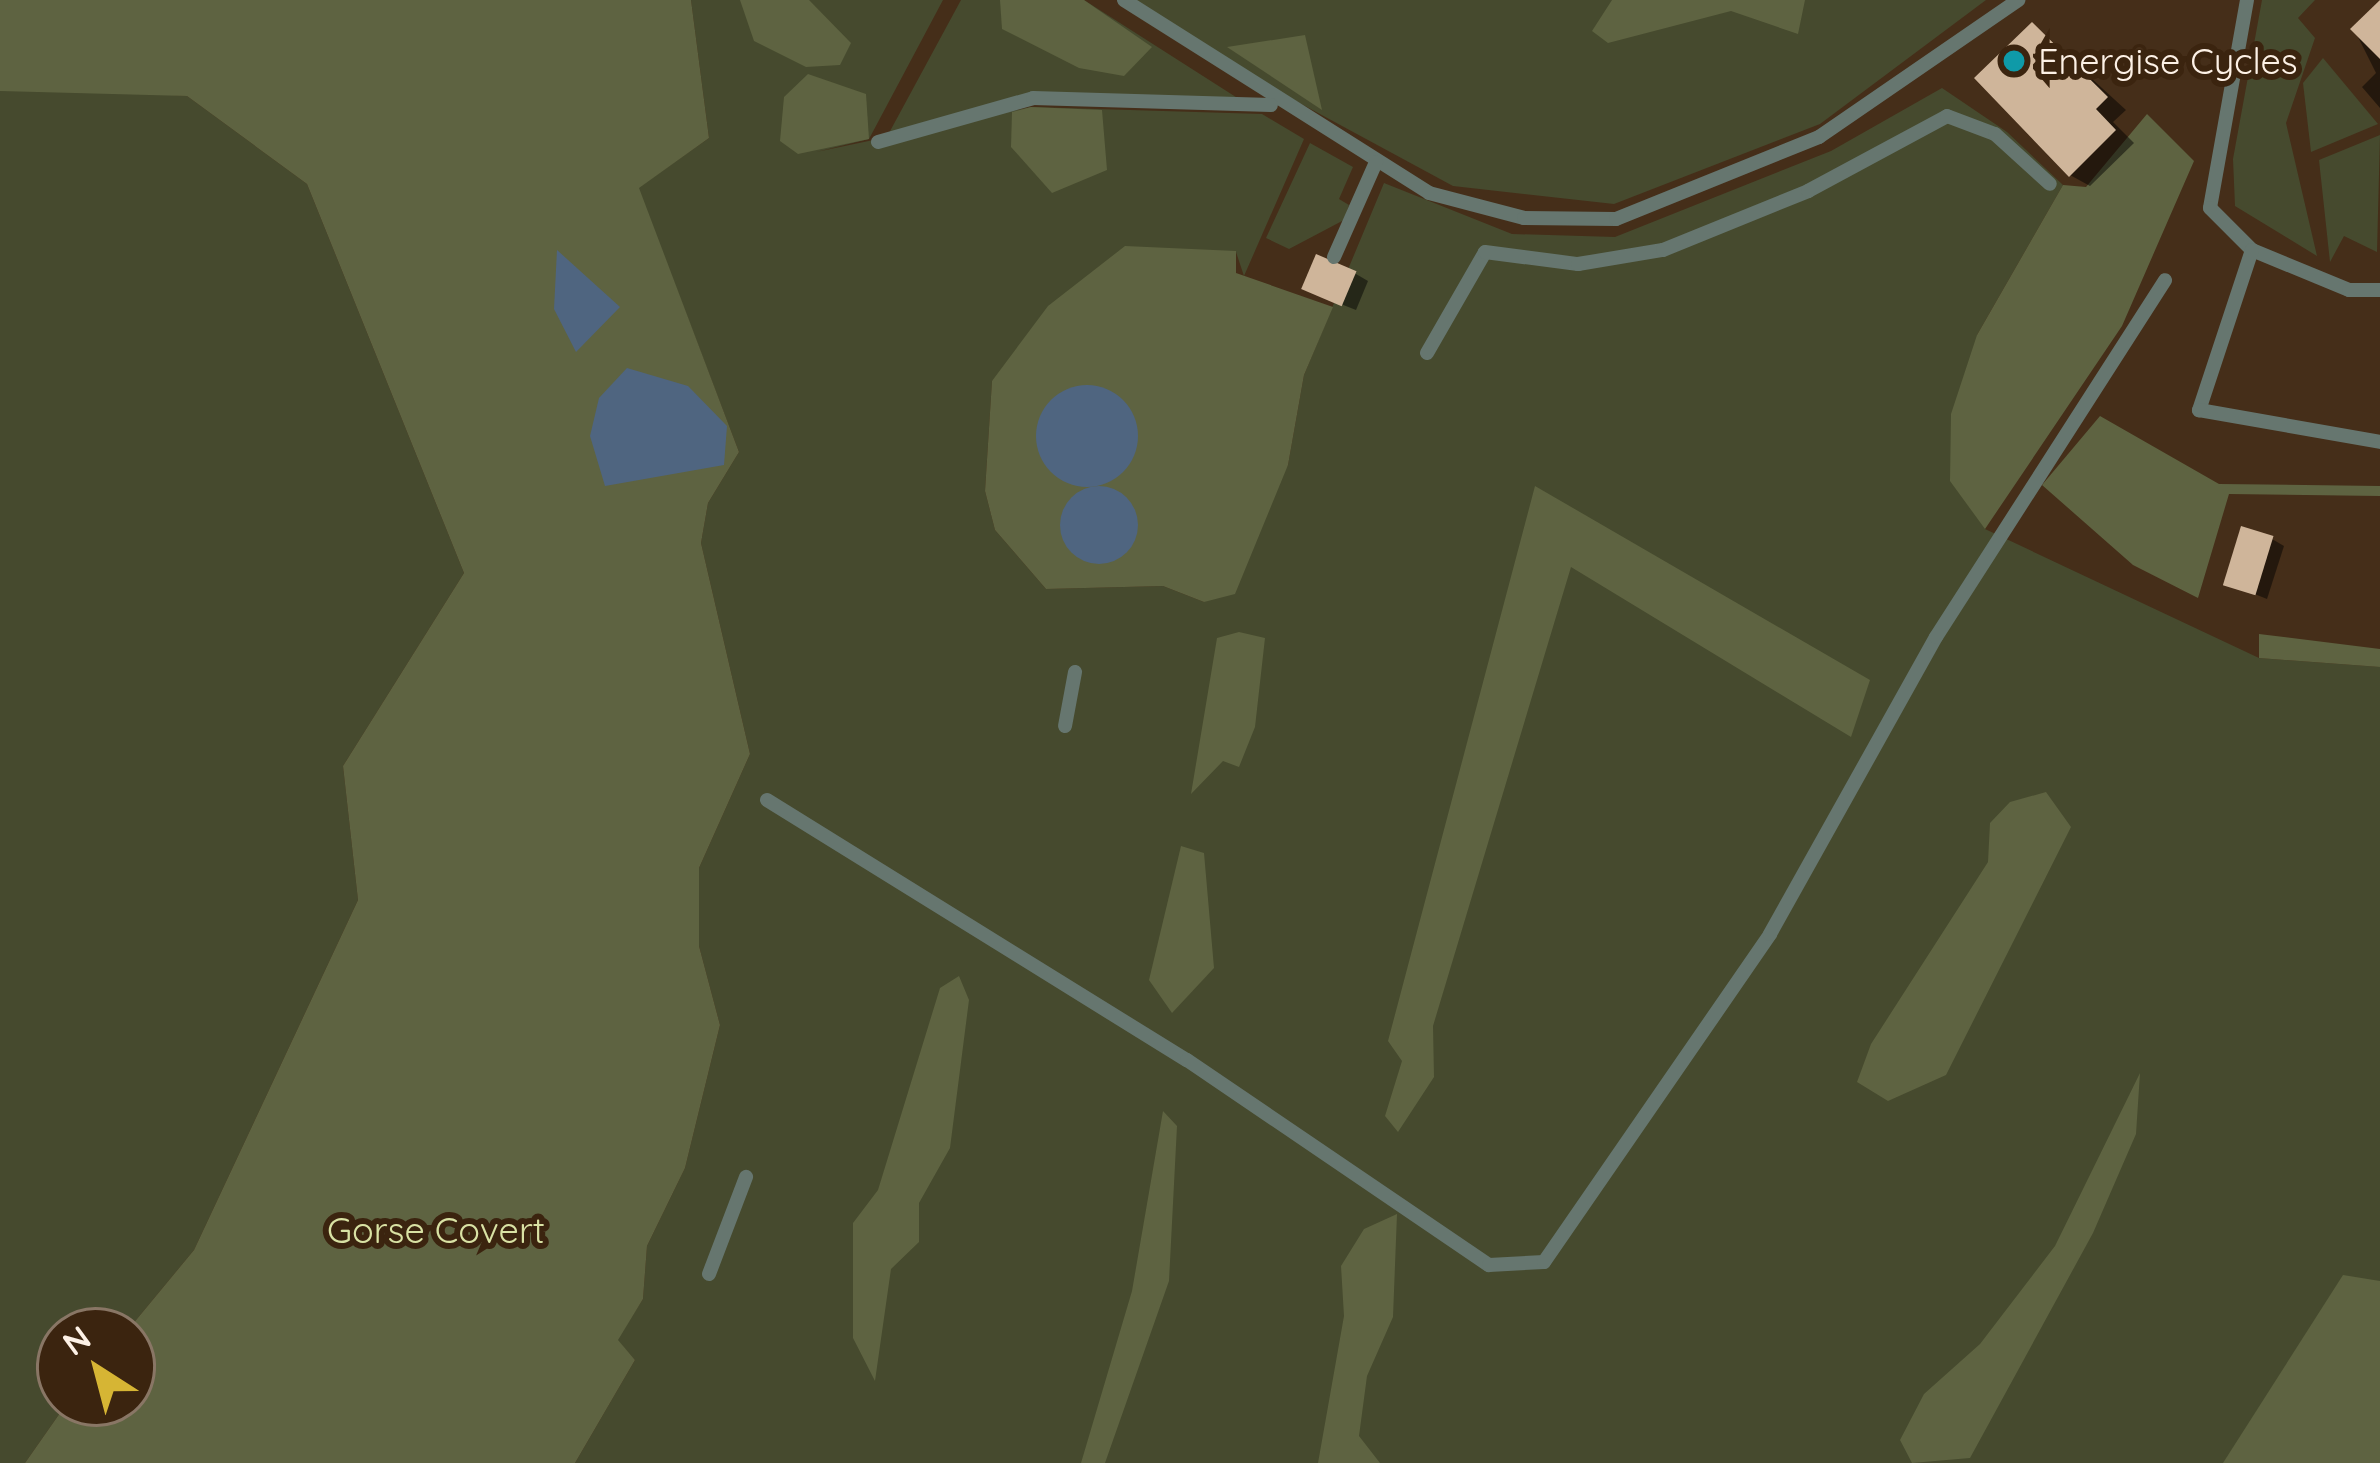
<!DOCTYPE html>
<style>
body{margin:0}
#map{position:relative;width:2380px;height:1463px;overflow:hidden;background:#452e19;font-family:Quicksand,sans-serif}
div>[style]{position:absolute}
[style*='--x']{left:calc(var(--x)*1px);top:calc(var(--y)*1px);width:calc(var(--w)*1px);rotate:calc(var(--a)*1deg)}
.green>*{inset:0;background:#464a2e}
.forest>*{inset:0;background:#5e6341}
.water>*{inset:0;background:#4f6580}
.round{border-radius:50%}
.shadow>*{inset:0;background:#0007}
.building>*{inset:0;background:#cfb59a;transform-origin:0 0}
.service>*{height:14px;margin:-7px;padding:0 7px;transform-origin:7px;border-radius:7px;background:#66766f}
.dots>*{width:33px;height:33px;translate:-50% -50%;box-sizing:border-box;border:6px solid #3b240f;border-radius:50%}
span{translate:-50% -50%;white-space:nowrap;text-align:center;line-height:1.15;-webkit-text-stroke:12px #3b240f;paint-order:stroke}
.poi-label{font-size:36px;color:#fdf1e6}
.left{translate:0 -50%;text-align:left}
.park-label{font-size:36px;color:#d9e2a4}
.north{position:absolute;left:36px;top:1307px;width:120px;height:120px;box-sizing:border-box;background:#3b240f;border:3px solid #897665;border-radius:50%;rotate:324deg;font-size:33px;font-weight:700;line-height:48px;text-align:center;color:#fdf1e6}
.north::after{content:'';display:block;margin:auto;width:42px;height:54px;background:#d6b534;clip-path:polygon(50% 0,100% 100%,50% 72%,0 100%)}
</style>
<div id="map">
<div class="green">
<div style="clip-path:polygon(691px 0,943px 0,869px 139px,816px 152px,1031px 107px,1262px 114px,1304px 139px,1244px 276px,1236px 252px,992px 381px,985px 491px,995px 530px,1046px 589px,1163px 586px,1204px 602px,1288px 465px,1304px 375px,1384px 183px,1512px 234px,1615px 237px,1831px 151px,1942px 88px,2007px 132px,2063px 185px,1977px 335px,1985px 529px,2259px 658px,2380px 667px,2380px 1463px,575px 1463px,635px 1360px,617px 1340px,643px 1299px,647px 1246px,685px 1168px,720px 1025px,699px 946px,699px 868px,750px 754px,701px 543px,708px 503px,739px 452px,638px 188px,709px 138px)"></div>
<div style="clip-path:polygon(961px 0,1084px 0,1239px 99px,1033px 95px,889px 133px)"></div>
<div style="clip-path:polygon(1134px 0,1986px 0,1820px 124px,1614px 204px,1453px 186px,1205px 52px)"></div>
<div style="clip-path:polygon(2262px 0,2315px 0,2298px 18px,2315px 38px,2286px 123px,2317px 256px,2235px 206px,2233px 159px)"></div>
<div style="clip-path:polygon(2323px 58px,2378px 124px,2311px 152px,2303px 83px)"></div>
<div style="clip-path:polygon(30px 85px,187px 96px,307px 184px,464px 573px,343px 766px,358px 900px,194px 1250px,127px 1331px,60px 1331px,67px 1403px,25px 1463px,0 1463px,0 91px)"></div>
<div style="clip-path:polygon(2380px 135px,2377px 252px,2344px 236px,2330px 262px,2319px 160px)"></div>
<div style="clip-path:polygon(1310px 143px,1353px 167px,1339px 199px,1349px 205px,1344px 220px,1289px 249px,1266px 238px)"></div>
</div>
<div class="forest">
<div style="clip-path:polygon(0 0,691px 0,709px 138px,639px 188px,739px 452px,708px 503px,701px 543px,750px 754px,699px 868px,699px 946px,720px 1025px,685px 1168px,647px 1246px,643px 1299px,618px 1340px,635px 1360px,575px 1463px,25px 1463px,67px 1403px,132px 1403px,127px 1331px,194px 1250px,358px 900px,343px 766px,464px 573px,307px 184px,187px 96px,0 91px)"></div>
<div style="clip-path:polygon(740px 0,809px 0,851px 43px,840px 65px,806px 67px,754px 41px)"></div>
<div style="clip-path:polygon(1000px 0,1084px 0,1152px 47px,1124px 76px,1079px 68px,1002px 29px)"></div>
<div style="clip-path:polygon(1612px 0,1805px 0,1798px 34px,1731px 11px,1608px 43px,1592px 31px)"></div>
<div style="clip-path:polygon(1305px 35px,1322px 110px,1227px 47px)"></div>
<div style="clip-path:polygon(808px 74px,866px 94px,869px 139px,798px 154px,780px 141px,784px 97px)"></div>
<div style="clip-path:polygon(1031px 107px,1102px 110px,1107px 170px,1052px 193px,1011px 147px,1012px 112px)"></div>
<div style="clip-path:polygon(2147px 114px,2194px 161px,2122px 326px,1985px 529px,1950px 481px,1951px 414px,1977px 335px,2063px 185px,2086px 187px)"></div>
<div style="clip-path:polygon(1125px 246px,1236px 251px,1236px 273px,1333px 307px,1304px 375px,1288px 465px,1235px 594px,1204px 602px,1163px 586px,1046px 589px,995px 530px,985px 491px,992px 381px,1048px 306px)"></div>
<div style="clip-path:polygon(2100px 416px,2219px 484px,2380px 486px,2380px 496px,2229px 494px,2198px 598px,2133px 565px,2042px 485px)"></div>
<div style="clip-path:polygon(1535px 486px,1870px 680px,1851px 737px,1571px 567px,1433px 1026px,1434px 1077px,1398px 1132px,1385px 1116px,1402px 1061px,1388px 1041px)"></div>
<div style="clip-path:polygon(1239px 632px,1265px 638px,1255px 727px,1239px 767px,1223px 761px,1191px 794px,1217px 638px)"></div>
<div style="clip-path:polygon(2259px 634px,2380px 649px,2380px 667px,2259px 658px)"></div>
<div style="clip-path:polygon(2046px 792px,2071px 827px,1946px 1075px,1888px 1101px,1857px 1082px,1871px 1044px,1988px 862px,1990px 823px,2010px 802px)"></div>
<div style="clip-path:polygon(1181px 846px,1204px 853px,1214px 968px,1172px 1013px,1149px 980px)"></div>
<div style="clip-path:polygon(959px 976px,969px 1000px,950px 1148px,919px 1203px,919px 1242px,891px 1269px,875px 1381px,853px 1338px,853px 1223px,878px 1190px,940px 988px)"></div>
<div style="clip-path:polygon(2140px 1073px,2136px 1134px,2093px 1233px,1970px 1458px,1912px 1463px,1900px 1440px,1924px 1394px,1980px 1344px,2055px 1246px)"></div>
<div style="clip-path:polygon(1163px 1111px,1177px 1126px,1169px 1281px,1105px 1463px,1081px 1463px,1132px 1291px)"></div>
<div style="clip-path:polygon(1397px 1214px,1393px 1317px,1367px 1376px,1359px 1436px,1380px 1463px,1318px 1463px,1344px 1316px,1341px 1266px,1364px 1229px)"></div>
<div style="clip-path:polygon(2343px 1275px,2380px 1281px,2380px 1463px,2223px 1463px)"></div>
</div>
<div class="water">
<div style="clip-path:polygon(557px 250px,620px 307px,576px 352px,554px 309px)"></div>
<div style="clip-path:polygon(627px 368px,688px 386px,727px 426px,724px 465px,605px 486px,590px 436px,599px 398px)"></div>
<div class="round" style="left:1036px;top:385px;width:102px;height:102px"></div>
<div class="round" style="left:1060px;top:486px;width:78px;height:78px"></div>
</div>
<div class="shadow">
<div style="clip-path:polygon(2380px 3px,2380px 108px,2362px 87px,2376px 73px,2354px 29px)"></div>
<div style="clip-path:polygon(2033px 25px,2126px 110px,2113px 122px,2134px 143px,2090px 186px,2070px 175px)"></div>
<div style="clip-path:polygon(1356px 274px,1368px 281px,1356px 310px,1318px 295px)"></div>
<div style="clip-path:polygon(2272px 539px,2284px 546px,2267px 599px,2227px 583px)"></div>
</div>
<div class="building">
<div style="clip-path:polygon(2380px 0,2380px 59px,2350px 29px)"></div>
<div style="clip-path:polygon(2032px 22px,2108px 97px,2096px 109px,2116px 130px,2069px 177px,1974px 78px)"></div>
<div style="left:1316px;top:254px;width:44px;height:38px;rotate:23deg"></div>
<div style="left:2241px;top:526px;width:34px;height:62px;rotate:17deg"></div>
</div>
<div class="service">
<div style="--x:1124;--y:0;--w:361;--a:32.3"></div>
<div style="--x:1429;--y:193;--w:98;--a:14.7"></div>
<div style="--x:1524;--y:218;--w:92;--a:0.6"></div>
<div style="--x:1616;--y:219;--w:219;--a:-22"></div>
<div style="--x:1819;--y:137;--w:242;--a:-34.5"></div>
<div style="--x:2247;--y:0;--w:211;--a:100.1"></div>
<div style="--x:2210;--y:208;--w:59;--a:45"></div>
<div style="--x:2252;--y:250;--w:105;--a:22.4"></div>
<div style="--x:2349;--y:290;--w:31;--a:0"></div>
<div style="--x:878;--y:142;--w:161;--a:-15.8"></div>
<div style="--x:1033;--y:98;--w:238;--a:1.7"></div>
<div style="--x:2252;--y:250;--w:169;--a:108.3"></div>
<div style="--x:2199;--y:410;--w:184;--a:10"></div>
<div style="--x:1334;--y:257;--w:104;--a:-66.1"></div>
<div style="--x:1427;--y:353;--w:116;--a:-60.1"></div>
<div style="--x:1485;--y:252;--w:94;--a:7.4"></div>
<div style="--x:1578;--y:264;--w:86;--a:-9.4"></div>
<div style="--x:1663;--y:250;--w:157;--a:-22.1"></div>
<div style="--x:1808;--y:191;--w:158;--a:-28.3"></div>
<div style="--x:1947;--y:116;--w:51;--a:20.6"></div>
<div style="--x:1995;--y:134;--w:74;--a:42.3"></div>
<div style="--x:1065;--y:726;--w:55;--a:-79.5"></div>
<div style="--x:767;--y:800;--w:494;--a:31.8"></div>
<div style="--x:1187;--y:1060;--w:365;--a:34.2"></div>
<div style="--x:1489;--y:1265;--w:55;--a:-3.1"></div>
<div style="--x:1544;--y:1262;--w:398;--a:-55.4"></div>
<div style="--x:1770;--y:934;--w:340;--a:-60.8"></div>
<div style="--x:1936;--y:637;--w:424;--a:-57.3"></div>
<div style="--x:709;--y:1274;--w:104;--a:-69.1"></div>
</div>
<div class="dots">
<div style="left:2014px;top:61px;background:#0f9aa8"></div>
</div>
<div class="poi-label">
<span class="left" style="left:2038px;top:61px">Energise Cycles</span>
</div>
<div class="park-label">
<span style="left:436px;top:1230px">Gorse Covert</span>
</div>
<div class="north">N</div>
</div>
